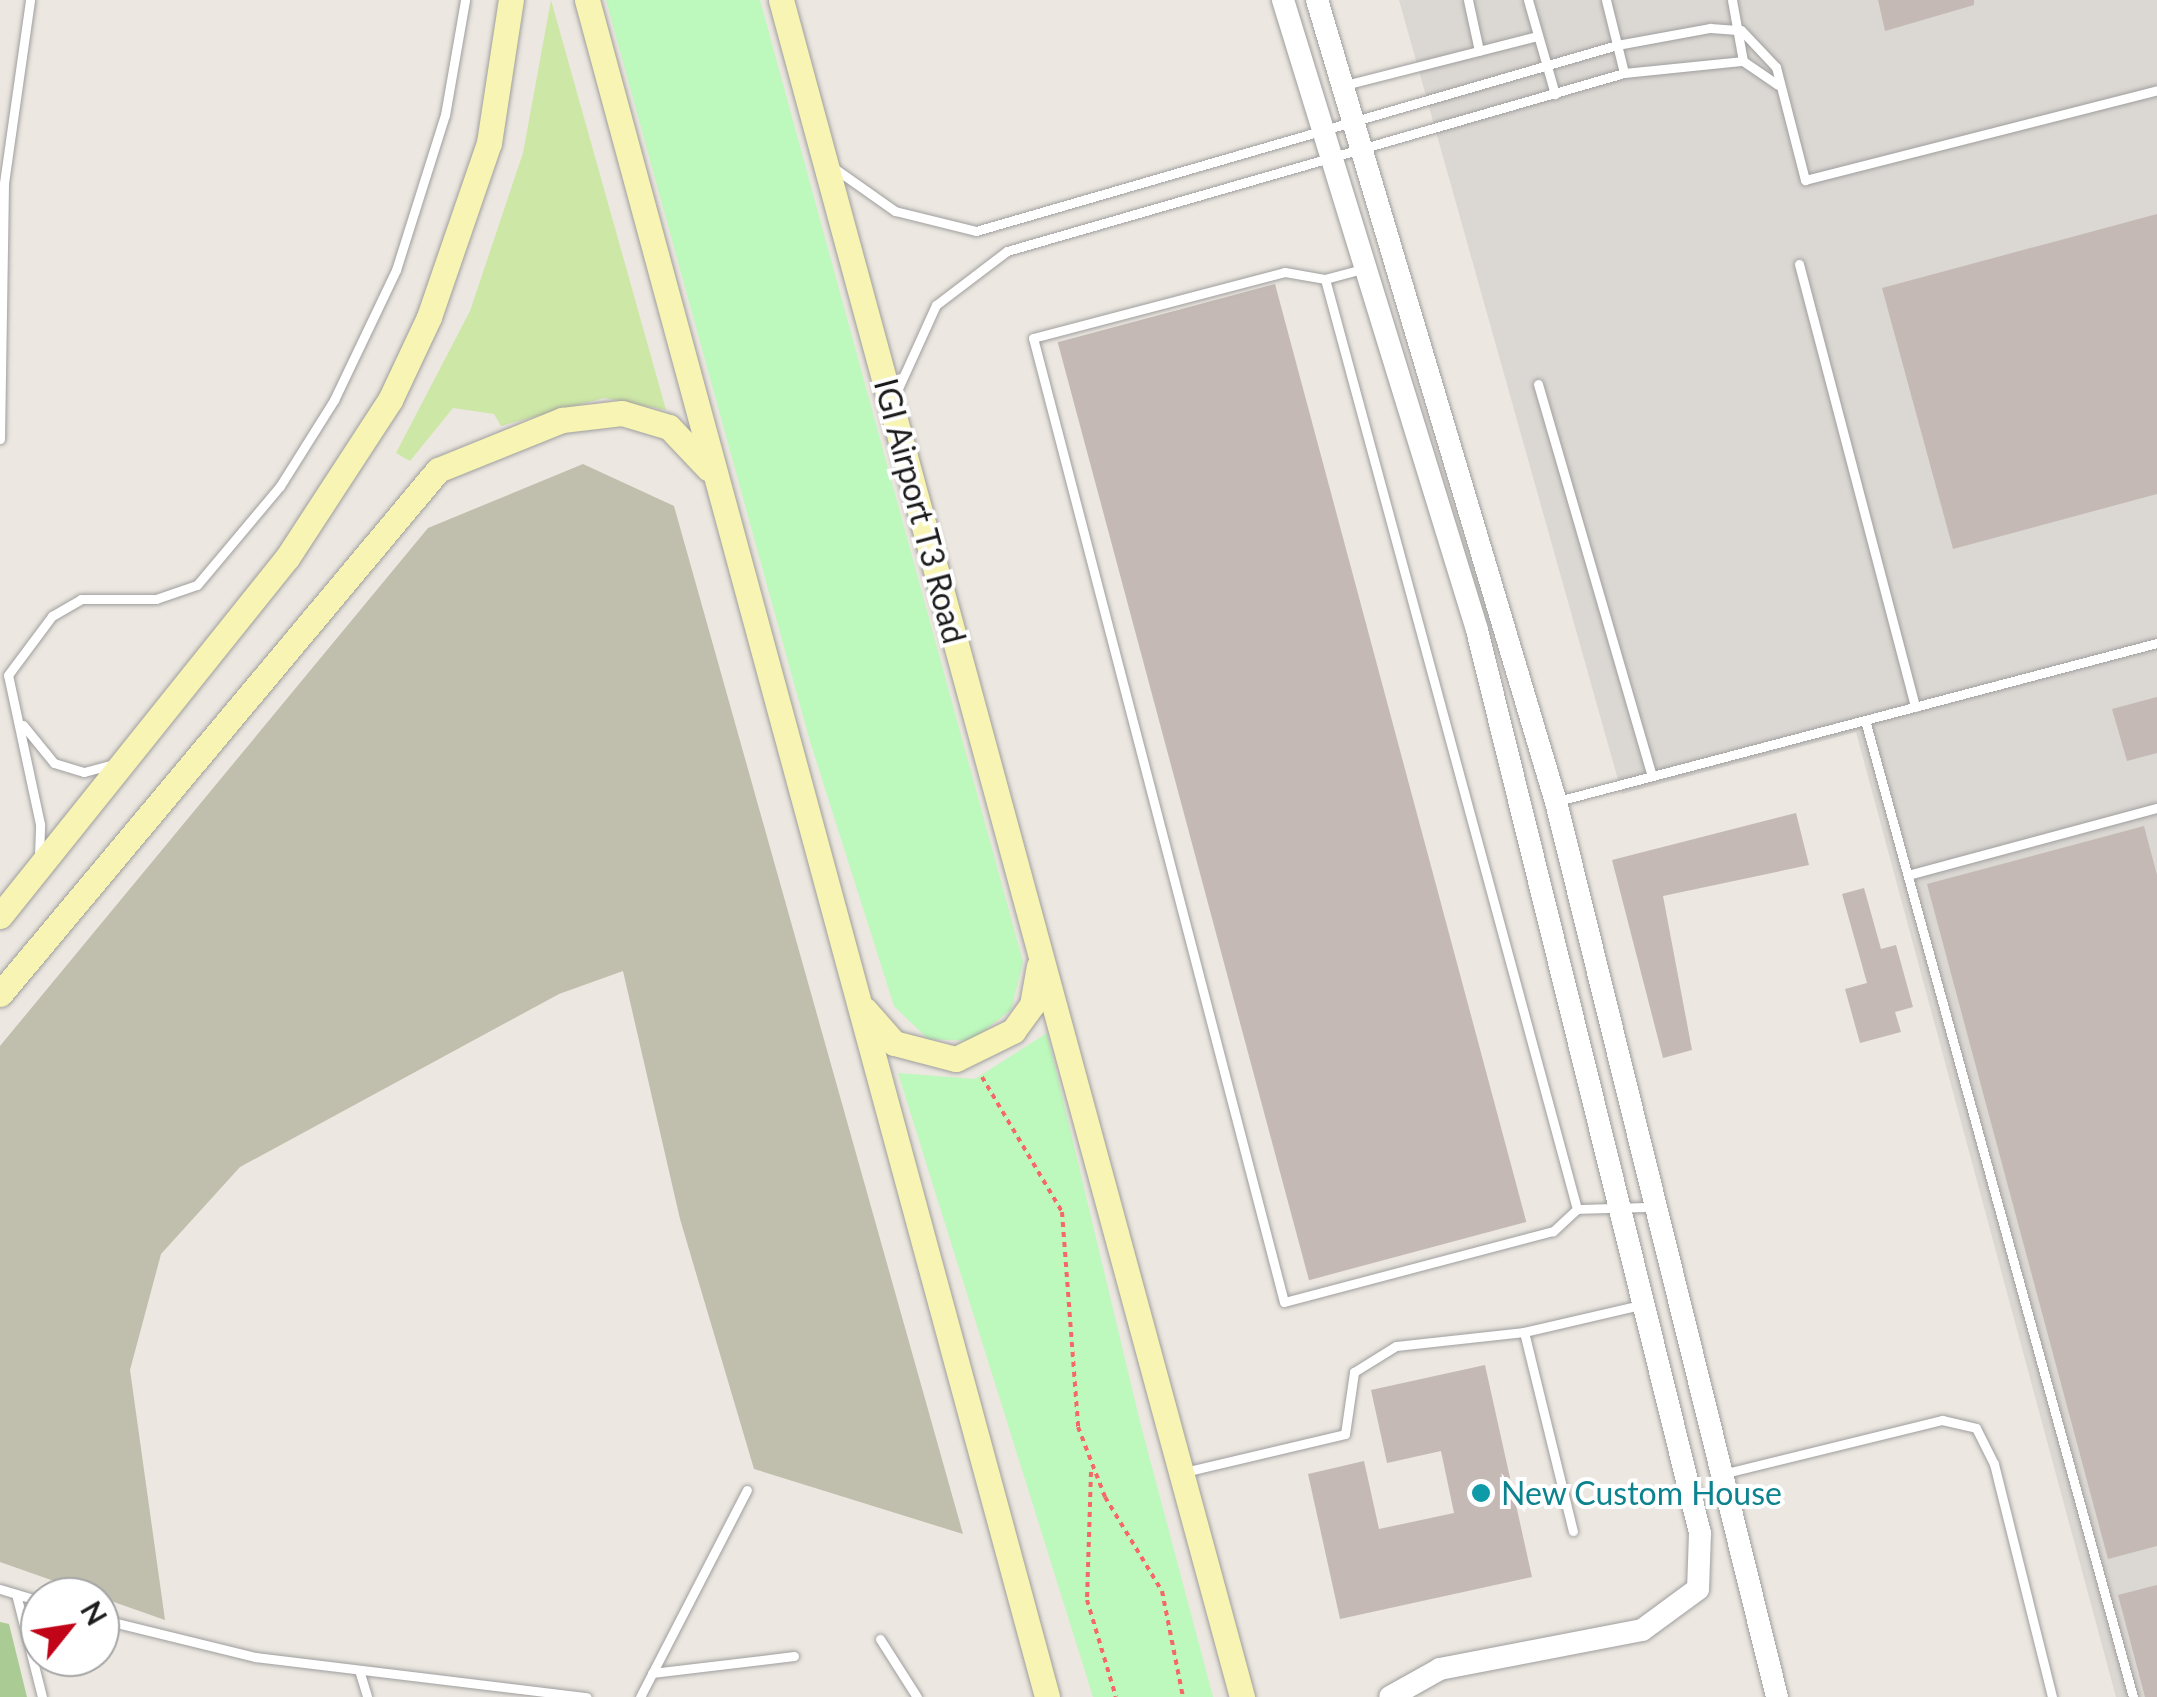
<!DOCTYPE html>
<style>
body{margin:0}
#map{position:relative;width:2157px;height:1697px;overflow:hidden;background:#ece7e0;font-family:Lato,sans-serif}
div>[style]{position:absolute}
[style*='--x']{left:calc(var(--x)*1px);top:calc(var(--y)*1px);width:calc(var(--w)*1px);rotate:calc(var(--a)*1deg)}
.airport>*{inset:0;background:#dbd7d2}
.construction>*{inset:0;background:#c0beac}
.grass>*{inset:0;background:#cde7a6}
.forest>*{inset:0;background:#abcb95}
.park>*{inset:0;background:#bdf8bc}
.building>*{inset:0;background:#c4b9b4;transform-origin:0 0}
.path>*{height:4px;margin-top:-2px;transform-origin:0;background:repeating-linear-gradient(90deg,#f76767 0 5px,transparent 0 10px)}
.roads{filter:drop-shadow(0 0 2px #9f9f9f) drop-shadow(0 0 2px #9f9f9f)}
.service>*{height:9px;margin:-4.5px;padding:0 4.5px;transform-origin:4.5px;border-radius:4.5px;background:#fff}
.tertiary>*{height:22px;margin:-11px;padding:0 11px;transform-origin:11px;border-radius:11px;background:#fff}
.secondary>*{height:25px;margin:-12.5px;padding:0 12.5px;transform-origin:12.5px;border-radius:12.5px;background:#f8f4b3}
.dots>*{width:28px;height:28px;translate:-50% -50%;box-sizing:border-box;border:5px solid #fff;border-radius:50%}
span{translate:-50% -50%;white-space:nowrap;text-align:center;line-height:1.15;-webkit-text-stroke:8px #fff;paint-order:stroke}
.street-label{font-size:32px;color:#1b1b1b}
.culture-label{font-size:32px;color:#0d838f}
.left{translate:0 -50%;text-align:left}
.north{position:absolute;left:20px;top:1577px;width:100px;height:100px;box-sizing:border-box;background:#fff;border:2px solid #a4a4a4;border-radius:50%;rotate:60deg;font-size:28px;font-weight:700;line-height:40px;text-align:center;color:#1b1b1b}
.north::after{content:'';display:block;margin:auto;width:35px;height:45px;background:#c20418;clip-path:polygon(50% 0,100% 100%,50% 72%,0 100%)}
</style>
<div id="map">
<div class="airport">
<div style="clip-path:polygon(1399px 0,2157px 0,2157px 1697px,2116px 1697px,1856px 732px,1622px 794px)"></div>
</div>
<div class="construction">
<div style="clip-path:polygon(583px 464px,674px 506px,963px 1534px,754px 1469px,680px 1219px,623px 971px,559px 994px,240px 1167px,161px 1254px,130px 1370px,165px 1620px,0 1562px,0 1046px,428px 528px)"></div>
</div>
<div class="grass">
<div style="clip-path:polygon(551px 0,666px 410px,604px 398px,501px 426px,494px 414px,453px 408px,410px 461px,396px 453px,470px 311px,523px 153px)"></div>
</div>
<div class="forest">
<div style="clip-path:polygon(0 1622px,9px 1624px,27px 1697px,0 1697px)"></div>
</div>
<div class="park">
<div style="clip-path:polygon(606px 0,760px 0,1023px 962px,1011px 1010px,971px 1041px,928px 1039px,894px 1006px,809px 738px)"></div>
<div style="clip-path:polygon(1047px 1033px,1140px 1422px,1213px 1697px,1093px 1697px,898px 1073px,975px 1079px)"></div>
</div>
<div class="building">
<div style="clip-path:polygon(1878px 0,1974px 0,1974px 5px,1885px 31px)"></div>
<div style="clip-path:polygon(2157px 214px,2157px 494px,1953px 549px,1882px 288px)"></div>
<div style="left:1275px;top:284px;width:971px;height:225px;rotate:75deg"></div>
<div style="clip-path:polygon(2157px 697px,2157px 753px,2127px 761px,2112px 709px)"></div>
<div style="clip-path:polygon(1796px 813px,1809px 865px,1663px 896px,1692px 1050px,1663px 1058px,1612px 860px)"></div>
<div style="clip-path:polygon(2144px 826px,2157px 875px,2157px 1546px,2108px 1559px,1927px 884px)"></div>
<div style="clip-path:polygon(1864px 888px,1881px 949px,1896px 945px,1913px 1007px,1895px 1012px,1901px 1032px,1860px 1043px,1845px 989px,1867px 983px,1842px 894px)"></div>
<div style="clip-path:polygon(1485px 1365px,1532px 1577px,1340px 1619px,1308px 1474px,1364px 1461px,1379px 1529px,1454px 1513px,1441px 1451px,1387px 1463px,1371px 1390px)"></div>
<div style="clip-path:polygon(2157px 1585px,2157px 1697px,2145px 1697px,2118px 1595px)"></div>
</div>
<div class="path">
<div style="--x:982;--y:1077;--w:157;--a:59.3"></div>
<div style="--x:1062;--y:1212;--w:216;--a:85.7"></div>
<div style="--x:1078;--y:1427;--w:75;--a:68.9"></div>
<div style="--x:1105;--y:1497;--w:110;--a:58.8"></div>
<div style="--x:1162;--y:1591;--w:108;--a:78.8"></div>
<div style="--x:1091;--y:1472;--w:128;--a:91.8"></div>
<div style="--x:1087;--y:1600;--w:101;--a:73.4"></div>
</div>
<div class="roads">
<div class="service">
<div style="--x:1468;--y:0;--w:52;--a:77.8"></div>
<div style="--x:1528;--y:0;--w:98;--a:74"></div>
<div style="--x:1606;--y:0;--w:75;--a:76.1"></div>
<div style="--x:1732;--y:0;--w:62;--a:79.8"></div>
<div style="--x:1345;--y:85;--w:198;--a:-14.3"></div>
<div style="--x:834;--y:168;--w:75;--a:35.2"></div>
<div style="--x:895;--y:211;--w:83;--a:13.9"></div>
<div style="--x:976;--y:231;--w:667;--a:-16.18"></div>
<div style="--x:1617;--y:45;--w:95;--a:-10.4"></div>
<div style="--x:1710;--y:28;--w:31;--a:4"></div>
<div style="--x:1741;--y:30;--w:51;--a:46.6"></div>
<div style="--x:1776;--y:67;--w:117;--a:75.6"></div>
<div style="--x:1805;--y:180;--w:363;--a:-14.3"></div>
<div style="--x:1799;--y:264;--w:458;--a:75.3"></div>
<div style="--x:1325;--y:279;--w:39;--a:-15"></div>
<div style="--x:1538;--y:384;--w:408;--a:73.8"></div>
<div style="--x:896;--y:393;--w:97;--a:-65.6"></div>
<div style="--x:936;--y:305;--w:89;--a:-37.3"></div>
<div style="--x:1007;--y:251;--w:642;--a:-16.09"></div>
<div style="--x:1624;--y:73;--w:120;--a:-5.8"></div>
<div style="--x:1743;--y:61;--w:42;--a:34.4"></div>
<div style="--x:0;--y:439;--w:256;--a:-89.1"></div>
<div style="--x:4;--y:183;--w:185;--a:-81.9"></div>
<div style="--x:1865;--y:720;--w:1013;--a:74.66"></div>
<div style="--x:23;--y:725;--w:49;--a:50.8"></div>
<div style="--x:54;--y:763;--w:31;--a:17"></div>
<div style="--x:84;--y:772;--w:28;--a:-15"></div>
<div style="--x:1558;--y:801;--w:619;--a:-14.78"></div>
<div style="--x:39;--y:857;--w:33;--a:-88"></div>
<div style="--x:40;--y:824;--w:152;--a:-102.1"></div>
<div style="--x:8;--y:675;--w:74;--a:-53.3"></div>
<div style="--x:52;--y:616;--w:34;--a:-30"></div>
<div style="--x:81;--y:599;--w:75;--a:0"></div>
<div style="--x:156;--y:599;--w:43;--a:-18.9"></div>
<div style="--x:197;--y:585;--w:129;--a:-50"></div>
<div style="--x:280;--y:486;--w:102;--a:-57.9"></div>
<div style="--x:334;--y:400;--w:144;--a:-64.5"></div>
<div style="--x:396;--y:270;--w:163;--a:-72.5"></div>
<div style="--x:445;--y:115;--w:117;--a:-80.1"></div>
<div style="--x:1908;--y:875;--w:258;--a:-15.1"></div>
<div style="--x:1577;--y:1209;--w:33;--a:137"></div>
<div style="--x:1553;--y:1231;--w:278;--a:165.2"></div>
<div style="--x:1284;--y:1302;--w:996;--a:-104.59"></div>
<div style="--x:1033;--y:338;--w:260;--a:-14.7"></div>
<div style="--x:1285;--y:272;--w:41;--a:9.9"></div>
<div style="--x:1325;--y:279;--w:964;--a:74.84"></div>
<div style="--x:1577;--y:1209;--w:73;--a:-1.6"></div>
<div style="--x:1524;--y:1332;--w:205;--a:76.2"></div>
<div style="--x:1184;--y:1472;--w:165;--a:-13.3"></div>
<div style="--x:1345;--y:1434;--w:63;--a:-81.7"></div>
<div style="--x:1354;--y:1372;--w:49;--a:-31.8"></div>
<div style="--x:1396;--y:1346;--w:129;--a:-6.2"></div>
<div style="--x:1524;--y:1332;--w:119;--a:-13.1"></div>
<div style="--x:1722;--y:1474;--w:227;--a:-13.8"></div>
<div style="--x:1942;--y:1420;--w:35;--a:13"></div>
<div style="--x:1976;--y:1428;--w:40;--a:63.4"></div>
<div style="--x:1994;--y:1464;--w:240;--a:76"></div>
<div style="--x:0;--y:1589;--w:42;--a:16.7"></div>
<div style="--x:16;--y:1594;--w:106;--a:75.8"></div>
<div style="--x:100;--y:1619;--w:160;--a:13.8"></div>
<div style="--x:255;--y:1657;--w:334;--a:6.9"></div>
<div style="--x:880;--y:1639;--w:69;--a:57.5"></div>
<div style="--x:359;--y:1670;--w:28;--a:73"></div>
<div style="--x:652;--y:1673;--w:143;--a:-6.8"></div>
<div style="--x:640;--y:1697;--w:233;--a:-62.7"></div>
</div>
<div class="tertiary">
<div style="--x:1283;--y:0;--w:659;--a:72.88"></div>
<div style="--x:1477;--y:630;--w:930;--a:76.13"></div>
<div style="--x:1700;--y:1533;--w:56;--a:92"></div>
<div style="--x:1698;--y:1589;--w:69;--a:143.8"></div>
<div style="--x:1642;--y:1630;--w:206;--a:169.1"></div>
<div style="--x:1440;--y:1669;--w:57;--a:150.8"></div>
<div style="--x:1317;--y:0;--w:837;--a:73.41"></div>
<div style="--x:1556;--y:802;--w:922;--a:76.13"></div>
</div>
<div class="secondary">
<div style="--x:587;--y:0;--w:1758;--a:74.83"></div>
<div style="--x:781;--y:0;--w:1759;--a:74.8"></div>
<div style="--x:0;--y:916;--w:459;--a:-51.3"></div>
<div style="--x:287;--y:558;--w:189;--a:-56.9"></div>
<div style="--x:390;--y:400;--w:92;--a:-64.8"></div>
<div style="--x:429;--y:317;--w:184;--a:-71"></div>
<div style="--x:489;--y:143;--w:145;--a:-81.3"></div>
<div style="--x:0;--y:994;--w:683;--a:-50.11"></div>
<div style="--x:438;--y:470;--w:134;--a:-22"></div>
<div style="--x:562;--y:420;--w:60;--a:-6.7"></div>
<div style="--x:622;--y:413;--w:49;--a:16.6"></div>
<div style="--x:669;--y:427;--w:57;--a:46.4"></div>
<div style="--x:865;--y:1010;--w:44;--a:48.7"></div>
<div style="--x:894;--y:1043;--w:64;--a:14.5"></div>
<div style="--x:956;--y:1059;--w:64;--a:-26.2"></div>
<div style="--x:1013;--y:1031;--w:32;--a:-54"></div>
<div style="--x:1032;--y:1005;--w:39;--a:-80"></div>
</div>
</div>
<div class="dots">
<div style="left:1481px;top:1493px;background:#0f9aa8"></div>
</div>
<div class="street-label">
<span style="left:920px;top:511px;rotate:75deg">IGI Airport T3 Road</span>
</div>
<div class="culture-label">
<span class="left" style="left:1501px;top:1493px">New Custom House</span>
</div>
<div class="north">N</div>
</div>
